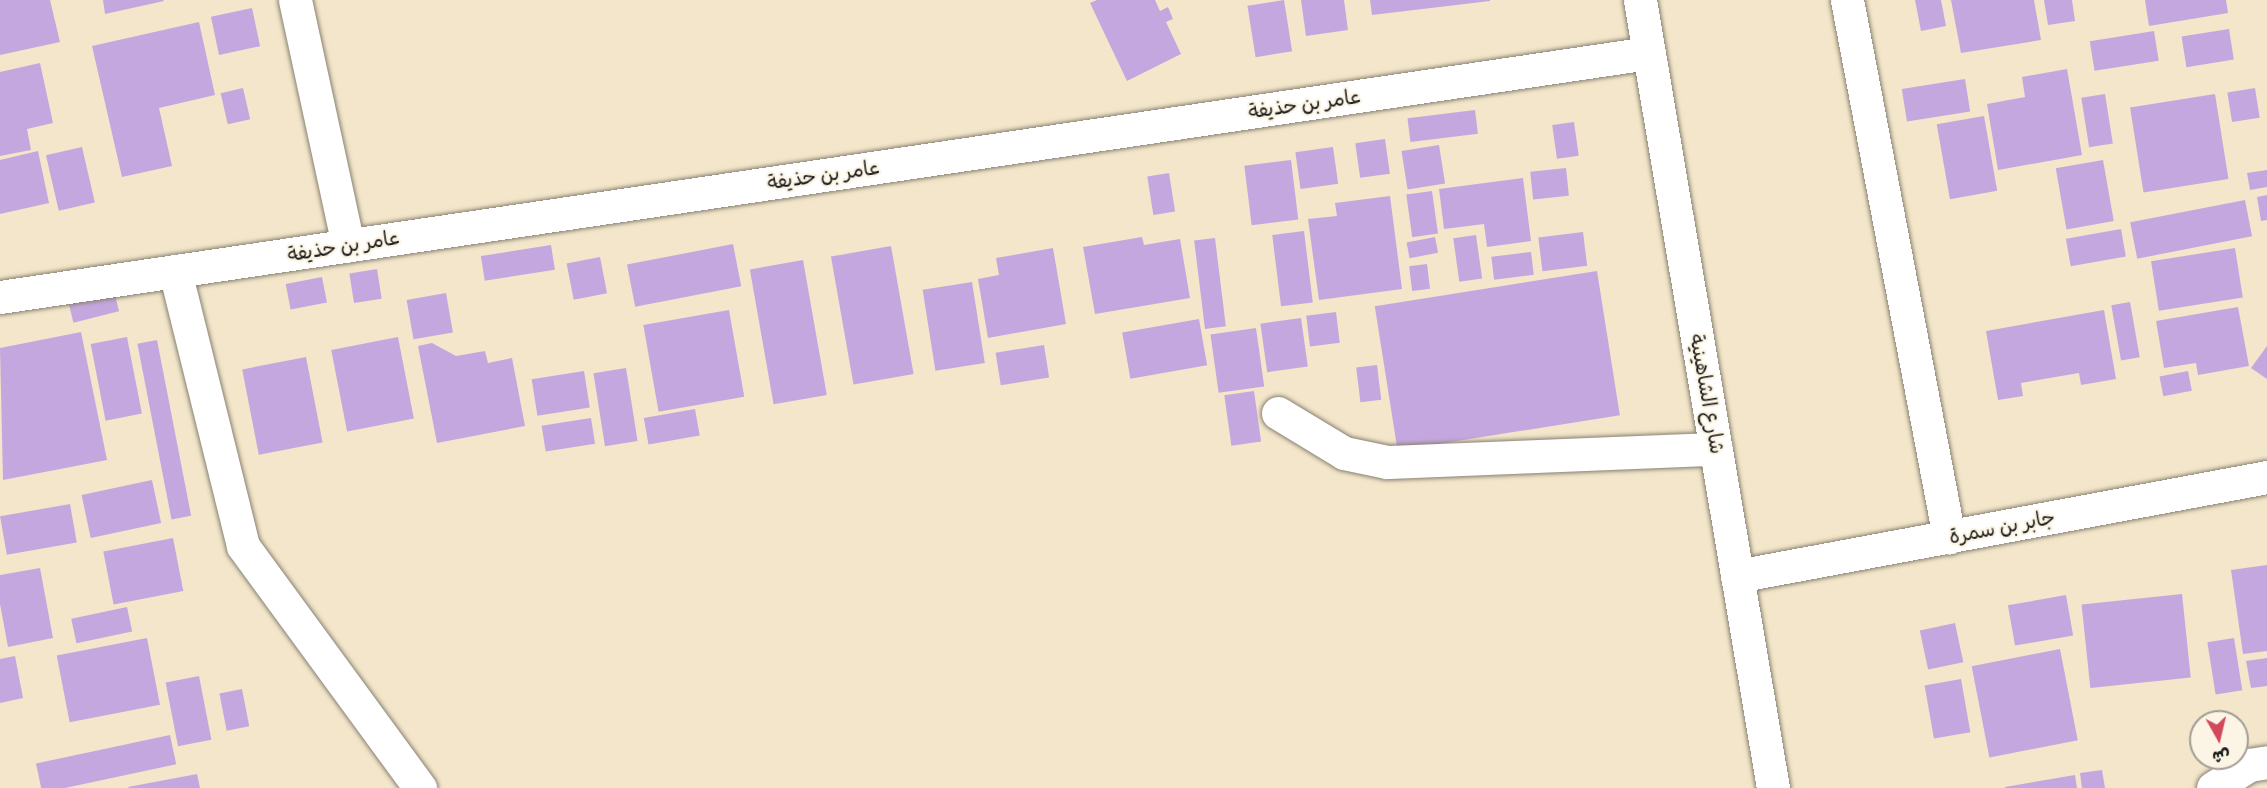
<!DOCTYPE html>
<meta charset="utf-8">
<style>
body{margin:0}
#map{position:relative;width:2267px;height:788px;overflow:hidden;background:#f3e6ca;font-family:Pangolin,"Playpen Sans Arabic",sans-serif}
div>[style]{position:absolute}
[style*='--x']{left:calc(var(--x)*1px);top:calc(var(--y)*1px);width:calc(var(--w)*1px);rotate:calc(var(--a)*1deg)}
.building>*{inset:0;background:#c5a7df;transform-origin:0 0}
.roads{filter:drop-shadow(0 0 2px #888173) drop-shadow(0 0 2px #888173)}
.minor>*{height:33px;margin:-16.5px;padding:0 16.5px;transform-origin:16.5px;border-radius:16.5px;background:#fff}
span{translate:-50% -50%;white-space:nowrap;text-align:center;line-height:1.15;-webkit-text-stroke:4.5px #fcf5e5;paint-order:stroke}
.street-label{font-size:20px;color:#1c1c1c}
.north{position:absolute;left:2189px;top:710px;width:60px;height:60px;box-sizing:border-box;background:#fcf5e5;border:2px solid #a29e95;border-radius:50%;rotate:172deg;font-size:16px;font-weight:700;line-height:24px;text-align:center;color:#1c1c1c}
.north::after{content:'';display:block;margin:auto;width:21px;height:27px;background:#d1495b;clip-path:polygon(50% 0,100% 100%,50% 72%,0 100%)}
</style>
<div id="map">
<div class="building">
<div style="clip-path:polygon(0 0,50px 0,60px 42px,0 55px)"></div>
<div style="clip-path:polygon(103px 0,163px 0,164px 1px,105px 14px)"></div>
<div style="clip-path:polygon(1097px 0,1155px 0,1160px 11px,1168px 7px,1173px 19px,1166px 22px,1181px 54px,1127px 81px,1090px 3px)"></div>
<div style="left:1284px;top:0;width:52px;height:37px;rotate:81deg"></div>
<div style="clip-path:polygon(1301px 0,1344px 0,1348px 30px,1306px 36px)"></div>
<div style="clip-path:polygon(1370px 0,1490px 0,1490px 1px,1372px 15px)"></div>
<div style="clip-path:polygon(1915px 0,1941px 0,1946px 26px,1921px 31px)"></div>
<div style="clip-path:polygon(1951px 0,2034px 0,2041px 40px,1961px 53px)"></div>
<div style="clip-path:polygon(2044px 0,2072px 0,2075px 21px,2048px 25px)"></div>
<div style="clip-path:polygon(2145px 0,2226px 0,2228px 13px,2149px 26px)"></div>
<div style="left:252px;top:8px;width:39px;height:42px;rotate:78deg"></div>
<div style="clip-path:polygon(199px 22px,215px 95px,159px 108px,172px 166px,122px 177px,92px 46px)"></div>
<div style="left:2229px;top:29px;width:31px;height:48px;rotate:81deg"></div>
<div style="left:2154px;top:31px;width:30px;height:65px;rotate:81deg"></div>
<div style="clip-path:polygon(40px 63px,53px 123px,27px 129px,31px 150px,0 156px,0 72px)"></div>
<div style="clip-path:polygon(2067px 69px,2082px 155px,1998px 170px,1987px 104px,2025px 97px,2022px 77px)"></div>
<div style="left:1965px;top:79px;width:33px;height:64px;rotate:81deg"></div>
<div style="left:243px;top:88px;width:32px;height:23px;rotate:77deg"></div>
<div style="left:2255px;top:88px;width:30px;height:28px;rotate:81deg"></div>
<div style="left:2105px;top:94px;width:50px;height:24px;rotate:81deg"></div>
<div style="left:2215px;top:94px;width:86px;height:86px;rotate:81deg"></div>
<div style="left:1475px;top:110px;width:24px;height:68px;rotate:83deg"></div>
<div style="left:1984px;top:116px;width:76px;height:48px;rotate:80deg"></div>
<div style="left:1574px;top:122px;width:34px;height:22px;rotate:82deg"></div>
<div style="left:1385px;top:139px;width:35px;height:30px;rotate:82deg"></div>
<div style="left:1439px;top:145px;width:39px;height:38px;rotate:81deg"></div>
<div style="left:82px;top:147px;width:57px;height:37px;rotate:77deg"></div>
<div style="left:1333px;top:147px;width:37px;height:38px;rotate:82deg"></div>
<div style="clip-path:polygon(38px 151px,49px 203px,0 214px,0 160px)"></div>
<div style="left:1291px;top:160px;width:60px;height:47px;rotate:83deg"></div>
<div style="left:2103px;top:160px;width:62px;height:48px;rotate:80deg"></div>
<div style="left:1566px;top:168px;width:28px;height:36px;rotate:84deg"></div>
<div style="clip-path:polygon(2267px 170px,2267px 187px,2250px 190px,2247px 173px)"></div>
<div style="left:1169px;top:173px;width:39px;height:22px;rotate:81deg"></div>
<div style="clip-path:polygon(1523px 178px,1531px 241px,1487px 247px,1484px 224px,1444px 229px,1439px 189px)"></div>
<div style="left:1432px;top:191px;width:43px;height:26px;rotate:82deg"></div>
<div style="clip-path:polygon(2267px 195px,2267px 220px,2261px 221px,2257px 197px)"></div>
<div style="clip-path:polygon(1390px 196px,1402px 289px,1319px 300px,1308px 219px,1337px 216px,1335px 203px)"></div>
<div style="left:2245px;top:200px;width:37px;height:117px;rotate:79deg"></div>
<div style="left:2121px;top:229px;width:28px;height:56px;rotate:80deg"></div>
<div style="left:1304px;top:231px;width:72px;height:32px;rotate:83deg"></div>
<div style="left:1583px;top:232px;width:34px;height:45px;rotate:83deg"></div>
<div style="left:1476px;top:235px;width:44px;height:23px;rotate:82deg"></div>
<div style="clip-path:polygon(1142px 237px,1144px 245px,1180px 239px,1190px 298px,1095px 314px,1083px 247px)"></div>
<div style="left:1435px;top:237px;width:16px;height:29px;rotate:79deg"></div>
<div style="left:1215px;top:238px;width:89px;height:21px;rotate:83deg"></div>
<div style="left:733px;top:244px;width:43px;height:108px;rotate:79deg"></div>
<div style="left:551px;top:245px;width:25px;height:71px;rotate:81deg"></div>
<div style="left:891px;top:246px;width:130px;height:61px;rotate:80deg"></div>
<div style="clip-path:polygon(1053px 248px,1066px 324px,988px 338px,978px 279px,999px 275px,996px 258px)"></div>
<div style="left:2235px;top:248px;width:50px;height:85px;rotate:81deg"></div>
<div style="left:1531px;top:252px;width:23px;height:40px;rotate:83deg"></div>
<div style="left:600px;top:257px;width:37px;height:34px;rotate:79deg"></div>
<div style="left:803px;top:260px;width:137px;height:54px;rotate:80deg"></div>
<div style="left:1427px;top:264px;width:25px;height:18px;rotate:83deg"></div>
<div style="left:377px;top:269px;width:30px;height:28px;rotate:81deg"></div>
<div style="left:1597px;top:271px;width:146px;height:225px;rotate:81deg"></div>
<div style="left:322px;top:277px;width:26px;height:37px;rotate:79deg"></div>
<div style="left:972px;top:282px;width:82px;height:50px;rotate:81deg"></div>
<div style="left:113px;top:287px;width:25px;height:47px;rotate:76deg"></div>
<div style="left:446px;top:293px;width:40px;height:40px;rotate:80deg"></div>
<div style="left:2130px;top:302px;width:56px;height:19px;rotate:80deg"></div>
<div style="clip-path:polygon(2238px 307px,2249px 366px,2198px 375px,2196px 363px,2164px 368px,2156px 321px)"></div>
<div style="left:729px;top:310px;width:88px;height:87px;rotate:80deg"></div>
<div style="clip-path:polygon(2104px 310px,2116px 379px,2081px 385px,2079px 373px,2021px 383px,2023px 396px,1998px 400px,1986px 331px)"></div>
<div style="left:1336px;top:312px;width:31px;height:30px;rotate:83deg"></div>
<div style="left:1301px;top:318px;width:49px;height:41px;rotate:82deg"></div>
<div style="left:1199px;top:319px;width:47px;height:78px;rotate:80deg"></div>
<div style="left:1256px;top:328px;width:59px;height:46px;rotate:82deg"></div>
<div style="clip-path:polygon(81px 332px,107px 460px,3px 480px,0 348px)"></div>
<div style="left:127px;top:337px;width:78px;height:37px;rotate:79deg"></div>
<div style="left:398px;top:337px;width:83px;height:68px;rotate:79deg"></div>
<div style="left:157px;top:340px;width:179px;height:20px;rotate:79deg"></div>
<div style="clip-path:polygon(432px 343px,456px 356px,485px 351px,488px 363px,512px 358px,525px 426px,437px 443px,418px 346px)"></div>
<div style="left:1044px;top:345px;width:33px;height:49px;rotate:81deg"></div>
<div style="clip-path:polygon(2267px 346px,2267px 379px,2251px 368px)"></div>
<div style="left:306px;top:357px;width:87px;height:65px;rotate:79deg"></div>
<div style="left:1377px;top:365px;width:35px;height:21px;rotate:83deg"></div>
<div style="left:626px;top:368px;width:74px;height:33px;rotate:81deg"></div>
<div style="left:584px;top:371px;width:37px;height:53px;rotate:81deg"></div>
<div style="left:2188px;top:371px;width:20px;height:29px;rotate:79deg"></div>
<div style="left:1254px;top:391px;width:51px;height:30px;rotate:82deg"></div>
<div style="left:695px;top:409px;width:27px;height:52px;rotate:80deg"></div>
<div style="left:591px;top:418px;width:26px;height:50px;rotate:81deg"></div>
<div style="left:152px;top:480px;width:44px;height:72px;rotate:78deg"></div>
<div style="left:70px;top:504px;width:39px;height:71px;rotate:80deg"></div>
<div style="left:173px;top:538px;width:54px;height:71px;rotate:79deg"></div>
<div style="clip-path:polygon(2267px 565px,2267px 651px,2243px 654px,2231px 570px)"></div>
<div style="clip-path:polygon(40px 568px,53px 638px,8px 647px,0 604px,0 575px)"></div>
<div style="left:2182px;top:594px;width:84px;height:101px;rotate:84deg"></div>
<div style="left:2066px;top:595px;width:41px;height:59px;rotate:80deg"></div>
<div style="left:127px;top:607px;width:25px;height:57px;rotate:78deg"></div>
<div style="left:1955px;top:623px;width:40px;height:36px;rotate:78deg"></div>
<div style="left:147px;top:638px;width:68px;height:92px;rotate:79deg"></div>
<div style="left:2234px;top:638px;width:53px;height:27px;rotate:81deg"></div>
<div style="left:2060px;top:649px;width:93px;height:90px;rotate:79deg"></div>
<div style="clip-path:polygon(15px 656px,23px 698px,0 703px,0 659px)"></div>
<div style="clip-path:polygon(2267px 658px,2267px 686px,2251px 688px,2246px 661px)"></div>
<div style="left:199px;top:676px;width:65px;height:34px;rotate:79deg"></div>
<div style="left:1961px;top:679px;width:54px;height:37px;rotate:80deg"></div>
<div style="left:242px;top:689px;width:38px;height:23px;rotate:79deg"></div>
<div style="left:170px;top:735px;width:30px;height:137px;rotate:78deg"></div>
<div style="clip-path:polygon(2102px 770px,2105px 788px,2082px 788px,2080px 773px)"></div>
<div style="clip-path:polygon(197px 774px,200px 788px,129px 788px,128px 787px)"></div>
<div style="clip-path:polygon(2075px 775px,2077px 788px,2005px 788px,2005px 787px)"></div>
</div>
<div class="roads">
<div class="minor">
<div style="--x:295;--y:0;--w:251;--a:77.8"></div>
<div style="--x:1640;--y:0;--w:799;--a:80.42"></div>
<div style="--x:1847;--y:0;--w:547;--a:79.25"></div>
<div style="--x:175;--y:271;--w:283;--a:76.1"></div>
<div style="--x:243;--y:546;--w:300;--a:53.8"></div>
<div style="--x:0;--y:297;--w:1667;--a:-8.42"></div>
<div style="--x:1278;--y:413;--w:77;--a:31.2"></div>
<div style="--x:1344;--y:453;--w:44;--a:11.8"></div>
<div style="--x:1387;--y:462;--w:329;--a:-2.3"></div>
<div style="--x:1737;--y:576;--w:539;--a:-10.58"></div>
<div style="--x:2213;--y:788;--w:43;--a:-32.6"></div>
<div style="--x:2249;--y:765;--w:18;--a:-9"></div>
</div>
</div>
<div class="street-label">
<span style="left:1305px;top:104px;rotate:-8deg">عامر بن حذيفة</span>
<span style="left:824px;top:175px;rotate:-8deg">عامر بن حذيفة</span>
<span style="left:344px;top:246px;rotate:-9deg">عامر بن حذيفة</span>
<span style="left:1707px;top:394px;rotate:80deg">شارع الشاهينية</span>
<span style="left:2002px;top:527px;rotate:-11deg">جابر بن سمرة</span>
</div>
<div class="north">ش</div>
</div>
